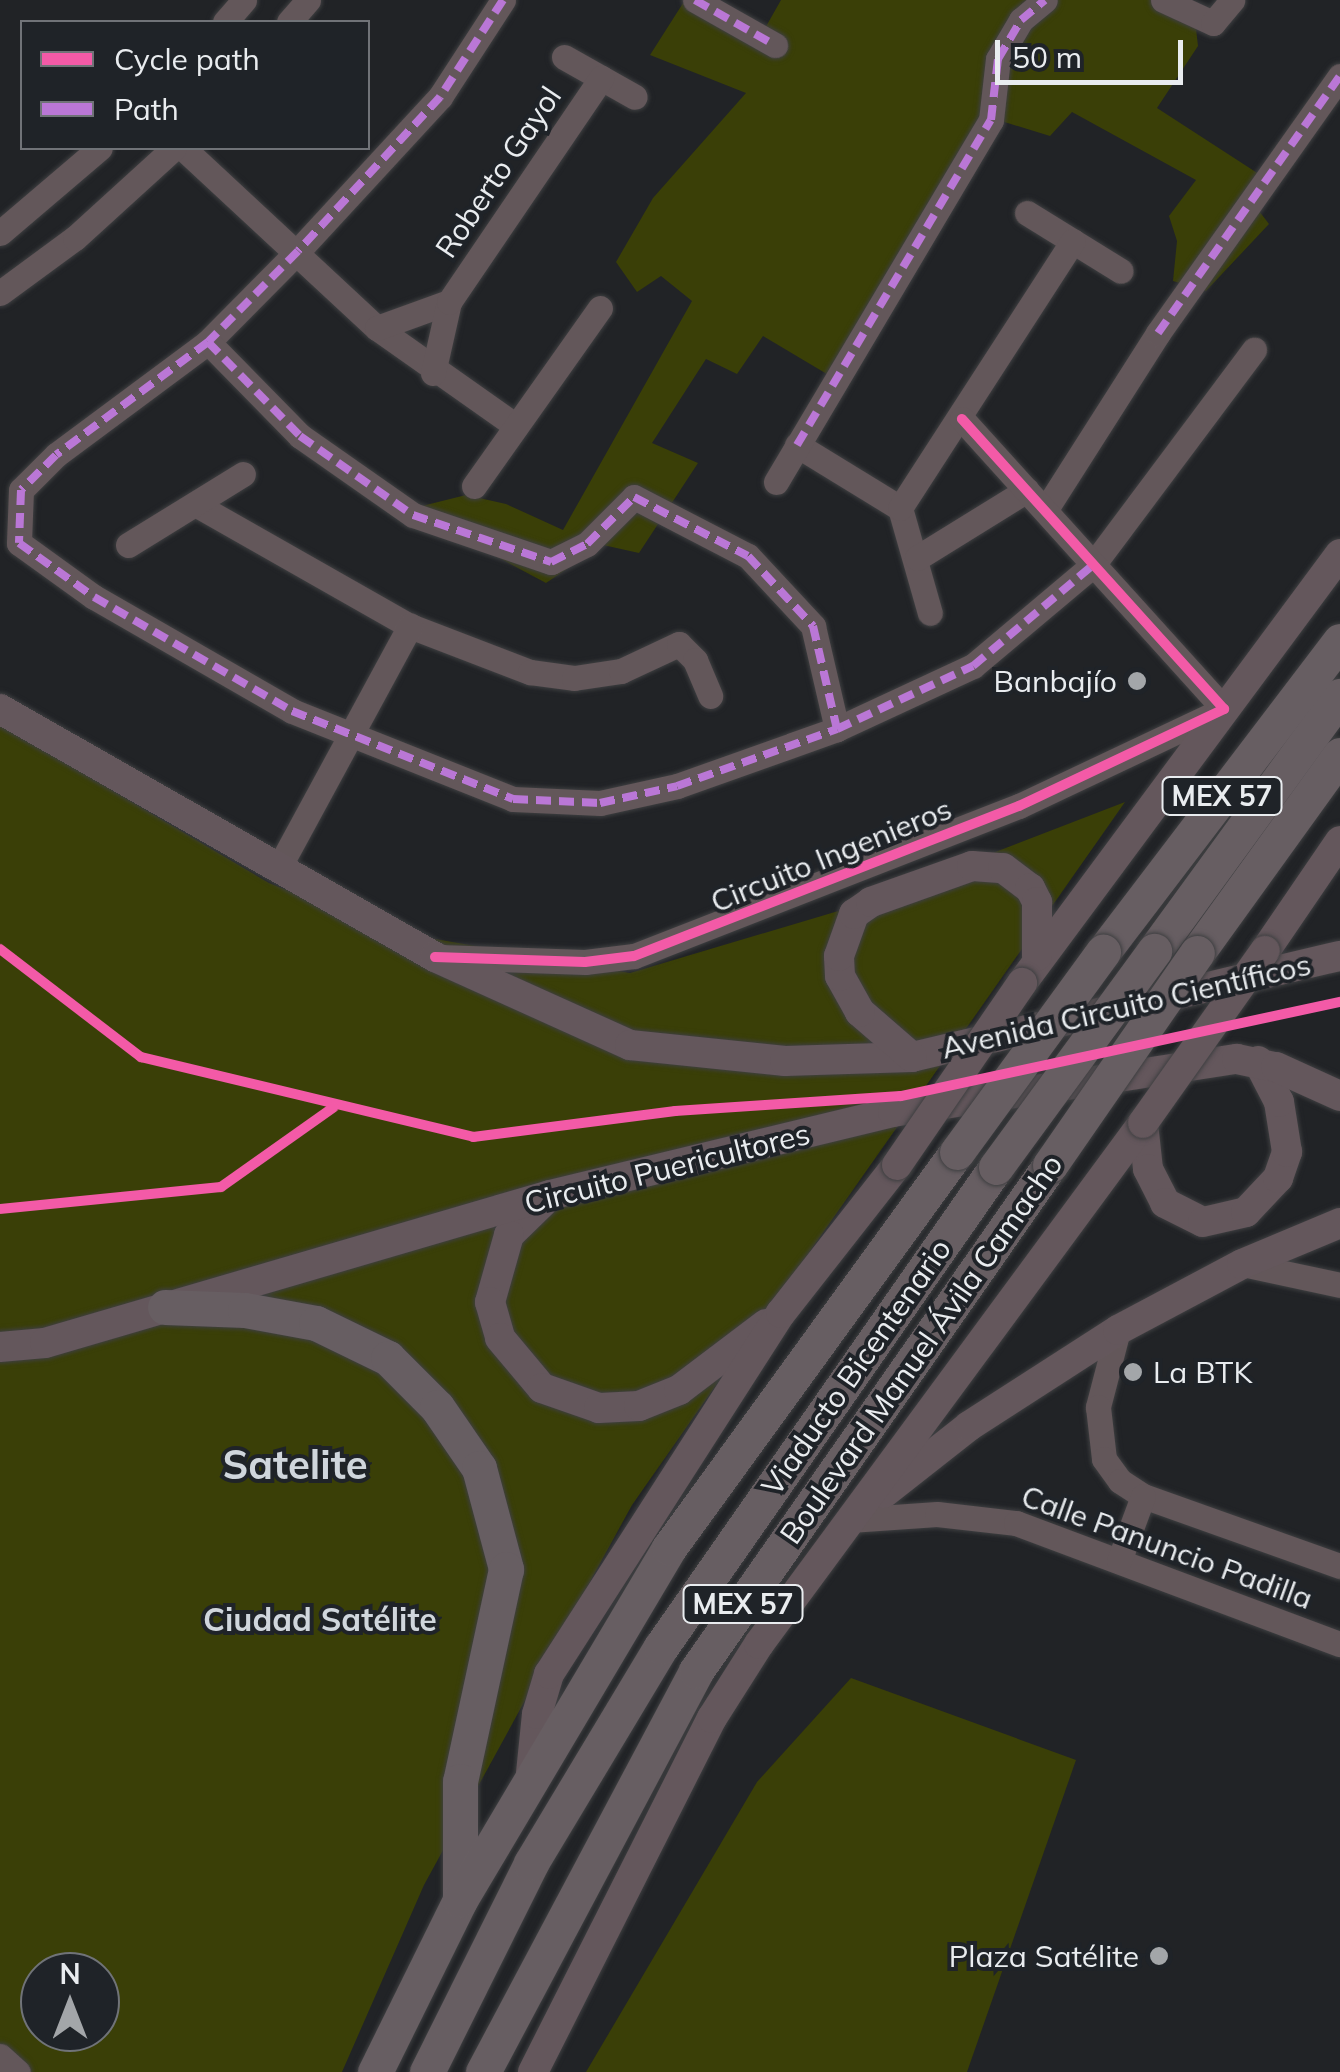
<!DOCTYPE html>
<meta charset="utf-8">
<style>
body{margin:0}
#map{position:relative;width:1340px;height:2072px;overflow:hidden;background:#212326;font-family:Mulish,sans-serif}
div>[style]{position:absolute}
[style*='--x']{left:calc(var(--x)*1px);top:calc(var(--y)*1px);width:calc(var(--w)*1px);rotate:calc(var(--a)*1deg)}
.green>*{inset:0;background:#3a3f07}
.roads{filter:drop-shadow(0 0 2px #3e3f41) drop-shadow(0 0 2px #3e3f41)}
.minor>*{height:25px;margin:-12.5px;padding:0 12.5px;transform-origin:12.5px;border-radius:12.5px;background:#63575a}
.major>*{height:30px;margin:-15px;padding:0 15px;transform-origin:15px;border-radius:15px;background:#64575c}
.highway>*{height:35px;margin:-17.5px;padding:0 17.5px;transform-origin:17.5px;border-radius:17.5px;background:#675e62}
.bridges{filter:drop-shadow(0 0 2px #3e3f41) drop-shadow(0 0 2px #3e3f41)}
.major-bridge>*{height:30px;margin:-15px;padding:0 15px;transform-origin:15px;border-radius:15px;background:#64575c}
.highway-bridge>*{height:35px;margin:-17.5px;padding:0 17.5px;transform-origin:17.5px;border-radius:17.5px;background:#675e62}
.quiet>*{height:8px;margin-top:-4px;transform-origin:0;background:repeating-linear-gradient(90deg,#ba77d6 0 15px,transparent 0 23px)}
.cycleway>*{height:10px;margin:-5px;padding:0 5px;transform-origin:5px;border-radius:5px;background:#f35aa7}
.dots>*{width:28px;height:28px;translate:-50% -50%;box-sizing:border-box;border:5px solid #1f2328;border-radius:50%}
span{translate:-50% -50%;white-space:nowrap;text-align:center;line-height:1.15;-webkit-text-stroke:8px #1f2328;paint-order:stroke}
.shield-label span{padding:2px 8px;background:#1f2328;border:2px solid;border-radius:8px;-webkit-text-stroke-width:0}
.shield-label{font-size:28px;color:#e9ecef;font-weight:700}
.street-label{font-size:30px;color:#e9ecef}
.poi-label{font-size:30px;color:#e9ecef}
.right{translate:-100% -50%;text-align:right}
.left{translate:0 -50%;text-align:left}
.neighbourhood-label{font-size:32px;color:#d0d6dc;font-weight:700}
.district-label{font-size:40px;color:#d0d6dc;font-weight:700}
.legend{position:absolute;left:20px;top:20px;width:350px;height:130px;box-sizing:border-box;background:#1f2328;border:2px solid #707378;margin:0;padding:12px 18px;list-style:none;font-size:30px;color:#e9ecef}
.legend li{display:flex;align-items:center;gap:20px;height:50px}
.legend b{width:50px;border:2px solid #707378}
.north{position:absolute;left:20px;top:1952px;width:100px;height:100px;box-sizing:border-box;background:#1f2328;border:2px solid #707378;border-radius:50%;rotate:0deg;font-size:28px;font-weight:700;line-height:40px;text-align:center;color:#e9ecef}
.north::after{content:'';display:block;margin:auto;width:35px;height:45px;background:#a3a6a9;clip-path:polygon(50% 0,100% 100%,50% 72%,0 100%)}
.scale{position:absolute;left:995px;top:40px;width:188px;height:45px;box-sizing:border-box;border:5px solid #e9ecef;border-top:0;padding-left:12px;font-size:30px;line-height:35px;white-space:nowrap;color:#e9ecef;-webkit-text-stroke:8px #1f2328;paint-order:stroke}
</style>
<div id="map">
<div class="green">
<div style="clip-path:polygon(685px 0,760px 37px,781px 0,1175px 0,1194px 11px,1198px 46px,1157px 108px,1265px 178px,1250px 199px,1269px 224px,1206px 291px,1173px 281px,1177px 241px,1169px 216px,1196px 180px,1072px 112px,1050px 136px,1001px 121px,847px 386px,763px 336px,737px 374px,706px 359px,652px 443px,698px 463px,639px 553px,603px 545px,546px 583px,424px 518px,422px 506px,466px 495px,506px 504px,563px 530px,692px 301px,661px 276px,637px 292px,616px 262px,653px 198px,746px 93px,650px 55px)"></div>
<div style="clip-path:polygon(evenodd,0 724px,269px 883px,389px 931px,630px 973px,855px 906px,1125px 802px,632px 1505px,424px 1885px,342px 2072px,0 2072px,0 724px,40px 1972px,100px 1972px,100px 2032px,40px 2032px,40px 1972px)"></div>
<div style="clip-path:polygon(851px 1678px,1076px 1760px,967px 2072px,586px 2072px,757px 1782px)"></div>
</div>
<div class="roads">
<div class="minor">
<div style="--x:503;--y:0;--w:116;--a:123"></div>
<div style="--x:440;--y:97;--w:209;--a:132.7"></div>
<div style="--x:298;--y:251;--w:128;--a:134.7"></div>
<div style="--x:208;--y:342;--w:189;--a:143.4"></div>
<div style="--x:56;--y:455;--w:49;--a:135"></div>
<div style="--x:21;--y:490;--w:53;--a:92.2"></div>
<div style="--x:19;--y:543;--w:92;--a:35.8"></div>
<div style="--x:94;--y:597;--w:228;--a:29.9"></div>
<div style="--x:292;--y:711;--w:238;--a:21.7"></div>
<div style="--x:513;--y:799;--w:87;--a:2.6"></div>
<div style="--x:600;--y:803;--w:79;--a:-12.4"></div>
<div style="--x:677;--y:786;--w:170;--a:-19.6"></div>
<div style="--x:837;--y:729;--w:150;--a:-24.9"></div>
<div style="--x:973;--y:666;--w:157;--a:-40.1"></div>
<div style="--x:1093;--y:565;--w:269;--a:-53.2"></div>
<div style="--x:695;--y:0;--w:92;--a:29.4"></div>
<div style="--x:1163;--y:0;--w:55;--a:24.7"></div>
<div style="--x:1213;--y:23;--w:30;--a:-50"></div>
<div style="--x:225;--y:22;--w:29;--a:-49"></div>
<div style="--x:289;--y:22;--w:29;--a:-49"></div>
<div style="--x:564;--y:57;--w:81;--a:29.4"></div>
<div style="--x:183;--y:148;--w:265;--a:42.9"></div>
<div style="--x:377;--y:328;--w:170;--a:35.2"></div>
<div style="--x:1027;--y:213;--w:110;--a:31.7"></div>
<div style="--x:0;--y:233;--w:131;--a:-40.4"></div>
<div style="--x:0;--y:293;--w:93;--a:-36.3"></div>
<div style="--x:75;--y:238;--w:134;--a:-42.3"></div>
<div style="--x:377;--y:328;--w:77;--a:-19.9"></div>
<div style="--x:208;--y:342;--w:132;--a:45.6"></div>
<div style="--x:300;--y:436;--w:138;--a:35"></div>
<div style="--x:413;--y:515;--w:146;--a:18.8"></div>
<div style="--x:551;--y:562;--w:40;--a:-26.6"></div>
<div style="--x:587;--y:544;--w:66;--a:-45"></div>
<div style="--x:634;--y:497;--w:128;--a:27.4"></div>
<div style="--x:748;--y:556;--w:96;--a:47.1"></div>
<div style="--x:813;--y:626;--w:106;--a:76.9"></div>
<div style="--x:433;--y:373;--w:73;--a:-77.3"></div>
<div style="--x:449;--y:302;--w:271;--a:-55.8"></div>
<div style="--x:797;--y:445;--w:121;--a:31.5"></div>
<div style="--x:900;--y:508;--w:109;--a:74.1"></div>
<div style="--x:776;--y:482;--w:421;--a:-59.3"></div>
<div style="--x:991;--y:120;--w:61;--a:-83.5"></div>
<div style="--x:998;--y:59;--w:45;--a:-59.5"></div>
<div style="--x:1021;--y:20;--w:31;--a:-40"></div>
<div style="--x:474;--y:486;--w:218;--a:-54.7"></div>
<div style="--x:195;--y:504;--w:247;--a:29.6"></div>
<div style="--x:410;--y:626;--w:129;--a:21"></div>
<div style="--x:530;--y:672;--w:44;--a:7.8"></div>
<div style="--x:574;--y:678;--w:48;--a:-8.5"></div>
<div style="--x:621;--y:671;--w:64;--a:-25"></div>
<div style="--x:679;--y:644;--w:23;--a:45"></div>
<div style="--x:695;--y:660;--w:39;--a:67"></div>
<div style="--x:900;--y:508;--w:318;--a:-57.1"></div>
<div style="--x:1046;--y:509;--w:209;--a:-57.5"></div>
<div style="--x:1158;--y:333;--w:315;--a:-54.7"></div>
<div style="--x:128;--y:545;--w:135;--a:-31.7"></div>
<div style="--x:917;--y:558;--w:129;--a:-31.7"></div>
<div style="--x:278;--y:869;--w:277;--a:-61.5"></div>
<div style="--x:440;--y:957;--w:145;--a:2"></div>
<div style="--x:585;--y:962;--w:49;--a:-7"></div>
<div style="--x:634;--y:956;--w:413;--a:-21.3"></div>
<div style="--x:1019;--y:806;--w:227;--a:-25.3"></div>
<div style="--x:1224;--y:709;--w:391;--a:-132.1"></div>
<div style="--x:1242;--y:1264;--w:100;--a:12.1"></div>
<div style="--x:1118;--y:1330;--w:80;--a:104.6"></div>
<div style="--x:1098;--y:1407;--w:52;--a:83.4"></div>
<div style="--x:1104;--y:1459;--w:27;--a:54"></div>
<div style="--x:1120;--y:1481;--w:27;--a:33"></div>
<div style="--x:1143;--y:1496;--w:209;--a:19.6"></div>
<div style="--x:850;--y:1520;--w:87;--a:-3.9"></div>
<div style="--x:937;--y:1514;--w:80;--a:6.5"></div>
<div style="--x:1016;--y:1523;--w:346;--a:20.5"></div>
<div style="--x:1119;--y:1561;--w:69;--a:-69.7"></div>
<div style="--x:0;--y:2056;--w:24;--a:42"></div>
</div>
<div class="major">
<div style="--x:0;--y:709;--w:501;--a:29.69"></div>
<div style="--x:435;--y:957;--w:214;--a:24.3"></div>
<div style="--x:630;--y:1045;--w:156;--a:5.9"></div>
<div style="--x:785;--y:1061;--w:127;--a:-1.8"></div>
<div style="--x:912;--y:1057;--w:440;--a:-13.3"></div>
<div style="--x:1265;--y:951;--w:133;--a:-55.7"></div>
<div style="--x:1022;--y:983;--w:534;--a:-53.45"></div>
<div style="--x:912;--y:1057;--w:69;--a:-139.1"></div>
<div style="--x:860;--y:1012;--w:41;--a:-119.1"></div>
<div style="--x:840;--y:976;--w:20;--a:-93"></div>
<div style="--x:839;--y:956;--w:45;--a:-70.3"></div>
<div style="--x:854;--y:914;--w:21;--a:-35"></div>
<div style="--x:871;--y:902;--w:107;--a:-19.6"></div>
<div style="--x:972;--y:866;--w:31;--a:4"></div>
<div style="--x:1003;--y:868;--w:34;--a:37"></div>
<div style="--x:1030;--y:888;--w:16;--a:63"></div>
<div style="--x:1037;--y:902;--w:54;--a:90"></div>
<div style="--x:1143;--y:1123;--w:46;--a:83.8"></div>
<div style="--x:1148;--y:1169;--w:38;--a:63"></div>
<div style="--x:1165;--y:1203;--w:42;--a:26.6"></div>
<div style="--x:1203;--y:1222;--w:44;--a:-13.1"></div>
<div style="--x:1246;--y:1212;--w:47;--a:-46.7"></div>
<div style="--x:1278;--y:1178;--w:28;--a:-71"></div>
<div style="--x:1287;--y:1152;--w:51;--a:-99.1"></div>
<div style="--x:1279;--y:1102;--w:46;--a:-117.1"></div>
<div style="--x:547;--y:1198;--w:53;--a:135.8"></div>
<div style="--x:509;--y:1235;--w:70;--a:105.8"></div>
<div style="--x:490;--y:1302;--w:37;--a:74"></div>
<div style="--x:500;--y:1338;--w:65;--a:50"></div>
<div style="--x:542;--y:1388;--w:60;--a:19.3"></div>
<div style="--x:599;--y:1408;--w:40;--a:-2.9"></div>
<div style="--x:639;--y:1406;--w:43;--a:-21.8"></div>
<div style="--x:679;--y:1390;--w:109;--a:-37.2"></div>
<div style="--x:0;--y:1347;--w:45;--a:-5.1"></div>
<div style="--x:45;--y:1343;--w:526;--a:-16.33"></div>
<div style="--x:550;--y:1195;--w:353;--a:-13.6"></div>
<div style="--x:893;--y:1112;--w:348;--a:-8.8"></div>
<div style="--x:1237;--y:1059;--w:40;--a:12"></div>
<div style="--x:1276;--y:1067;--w:70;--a:24.4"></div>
<div style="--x:884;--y:1493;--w:108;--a:-38.2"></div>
<div style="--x:969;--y:1426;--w:177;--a:-32.8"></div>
<div style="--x:1118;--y:1330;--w:140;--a:-28"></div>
<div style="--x:1242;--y:1264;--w:106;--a:-22.7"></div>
<div style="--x:531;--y:1773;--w:59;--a:-84.2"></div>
<div style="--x:537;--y:1714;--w:42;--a:-73.3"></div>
<div style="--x:549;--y:1674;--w:429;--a:-57.3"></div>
<div style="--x:781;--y:1313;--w:188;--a:-51.9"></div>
<div style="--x:533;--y:2072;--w:397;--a:-63.2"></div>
<div style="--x:712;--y:1718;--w:88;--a:-57.6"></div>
<div style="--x:759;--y:1644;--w:647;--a:-53.61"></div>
</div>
<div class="highway">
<div style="--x:1154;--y:951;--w:316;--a:-53.9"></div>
<div style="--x:1103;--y:952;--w:391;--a:-52.7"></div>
<div style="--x:1197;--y:953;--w:244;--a:-54.2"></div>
<div style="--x:165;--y:1307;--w:80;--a:2.1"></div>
<div style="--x:245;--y:1310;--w:72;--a:10.4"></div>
<div style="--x:316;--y:1323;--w:80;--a:25.9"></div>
<div style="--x:388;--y:1358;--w:69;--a:45"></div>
<div style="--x:437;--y:1407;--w:74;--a:55.5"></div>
<div style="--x:479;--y:1468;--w:105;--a:75"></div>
<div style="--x:506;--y:1569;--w:217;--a:102.2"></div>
<div style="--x:460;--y:1781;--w:116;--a:90"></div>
<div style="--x:375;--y:2072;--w:192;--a:-63.7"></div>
<div style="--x:460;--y:1900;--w:409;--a:-59.3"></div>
<div style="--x:669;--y:1548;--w:490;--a:-54"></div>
<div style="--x:427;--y:2072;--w:233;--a:-63.5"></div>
<div style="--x:531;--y:1863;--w:252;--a:-59"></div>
<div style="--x:661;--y:1647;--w:585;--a:-55.09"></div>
<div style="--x:483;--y:2072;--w:454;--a:-62"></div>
<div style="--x:696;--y:1671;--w:618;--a:-55.02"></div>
</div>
</div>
<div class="bridges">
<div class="major-bridge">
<div style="--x:1143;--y:1123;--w:211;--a:-54.7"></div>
<div style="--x:897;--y:1165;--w:221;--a:-55.5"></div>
</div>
<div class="highway-bridge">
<div style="--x:957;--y:1152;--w:248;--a:-53.9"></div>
<div style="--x:1050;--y:1165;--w:258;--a:-55.3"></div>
<div style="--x:996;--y:1167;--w:268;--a:-53.8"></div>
</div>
</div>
<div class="quiet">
<div style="--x:503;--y:0;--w:116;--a:123"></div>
<div style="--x:440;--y:97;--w:209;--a:132.7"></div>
<div style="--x:298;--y:251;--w:128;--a:134.7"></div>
<div style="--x:208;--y:342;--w:189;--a:143.4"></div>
<div style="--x:56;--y:455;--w:49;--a:135"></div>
<div style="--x:21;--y:490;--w:53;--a:92.2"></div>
<div style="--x:19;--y:543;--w:92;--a:35.8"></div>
<div style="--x:94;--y:597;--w:228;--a:29.9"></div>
<div style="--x:292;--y:711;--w:238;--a:21.7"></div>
<div style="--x:513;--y:799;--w:87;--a:2.6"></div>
<div style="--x:600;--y:803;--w:79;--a:-12.4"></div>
<div style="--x:677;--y:786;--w:170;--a:-19.6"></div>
<div style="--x:837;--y:729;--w:150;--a:-24.9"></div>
<div style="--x:973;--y:666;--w:157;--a:-40.1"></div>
<div style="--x:695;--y:0;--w:92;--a:29.4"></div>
<div style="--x:1158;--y:333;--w:315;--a:-54.7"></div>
<div style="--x:208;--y:342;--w:132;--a:45.6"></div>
<div style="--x:300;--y:436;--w:138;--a:35"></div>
<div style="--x:413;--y:515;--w:146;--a:18.8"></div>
<div style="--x:551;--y:562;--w:40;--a:-26.6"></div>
<div style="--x:587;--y:544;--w:66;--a:-45"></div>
<div style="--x:634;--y:497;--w:128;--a:27.4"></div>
<div style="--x:748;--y:556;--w:96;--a:47.1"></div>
<div style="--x:813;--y:626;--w:106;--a:76.9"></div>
<div style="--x:797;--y:445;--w:378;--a:-59.2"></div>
<div style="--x:991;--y:120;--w:61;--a:-83.5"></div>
<div style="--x:998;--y:59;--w:45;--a:-59.5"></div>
<div style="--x:1021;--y:20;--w:31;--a:-40"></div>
</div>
<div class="cycleway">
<div style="--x:0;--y:949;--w:178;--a:37.5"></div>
<div style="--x:141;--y:1057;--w:342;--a:13.5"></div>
<div style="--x:473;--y:1137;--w:204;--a:-7.3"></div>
<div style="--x:675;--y:1111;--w:226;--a:-3.8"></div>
<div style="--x:901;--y:1096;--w:449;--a:-12.1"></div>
<div style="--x:435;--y:957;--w:150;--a:1.9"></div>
<div style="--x:585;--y:962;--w:49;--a:-7"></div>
<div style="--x:634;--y:956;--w:413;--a:-21.3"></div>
<div style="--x:1019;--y:806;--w:227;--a:-25.3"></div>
<div style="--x:1224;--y:709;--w:391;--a:-132.1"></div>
<div style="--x:0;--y:1209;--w:222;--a:-5.7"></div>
<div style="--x:221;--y:1187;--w:138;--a:-35.3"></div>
</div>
<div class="dots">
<div style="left:1137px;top:681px;background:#a3a6a9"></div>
<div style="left:1133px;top:1372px;background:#a3a6a9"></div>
<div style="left:1159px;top:1956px;background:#a3a6a9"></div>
</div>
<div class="shield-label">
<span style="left:1222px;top:796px">MEX 57</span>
<span style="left:743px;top:1604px">MEX 57</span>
</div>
<div class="street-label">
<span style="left:498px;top:172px;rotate:-56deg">Roberto Gayol</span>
<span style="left:831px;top:855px;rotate:-22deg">Circuito Ingenieros</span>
<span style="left:1126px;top:1006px;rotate:-13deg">Avenida Circuito Científicos</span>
<span style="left:667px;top:1168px;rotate:-14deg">Circuito Puericultores</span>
<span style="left:921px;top:1349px;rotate:-55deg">Boulevard Manuel Ávila Camacho</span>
<span style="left:856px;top:1367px;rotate:-55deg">Viaducto Bicentenario</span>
<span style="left:1167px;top:1547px;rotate:20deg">Calle Panuncio Padilla</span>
</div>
<div class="poi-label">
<span class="right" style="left:1117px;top:681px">Banbajío</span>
<span class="left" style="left:1153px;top:1372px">La BTK</span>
<span class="right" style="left:1139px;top:1956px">Plaza Satélite</span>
</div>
<div class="neighbourhood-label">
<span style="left:320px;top:1619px">Ciudad Satélite</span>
</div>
<div class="district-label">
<span style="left:295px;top:1464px">Satelite</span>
</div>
<ul class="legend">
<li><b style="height:12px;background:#f35aa7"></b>Cycle path</li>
<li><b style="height:12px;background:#ba77d6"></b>Path</li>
</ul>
<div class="north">N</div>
<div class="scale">50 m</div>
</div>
